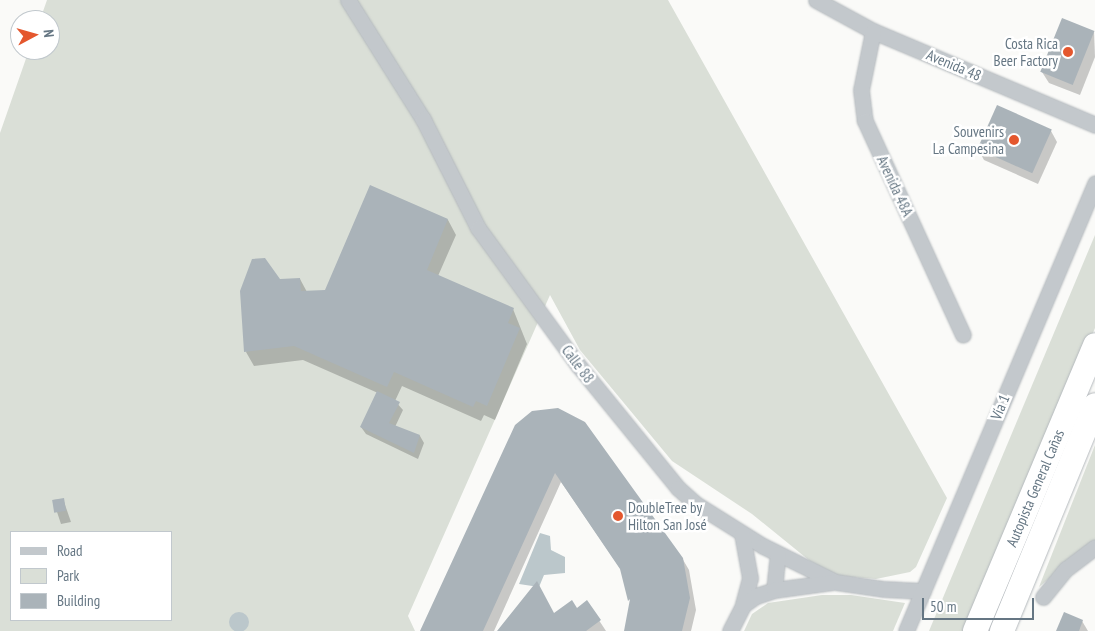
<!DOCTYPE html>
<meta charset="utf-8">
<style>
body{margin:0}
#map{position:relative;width:1095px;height:631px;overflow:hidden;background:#fafaf8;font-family:"PT Sans Narrow",sans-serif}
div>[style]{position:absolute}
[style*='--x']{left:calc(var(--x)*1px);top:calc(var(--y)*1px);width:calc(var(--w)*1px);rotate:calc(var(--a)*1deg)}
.green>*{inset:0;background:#dadfd7}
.water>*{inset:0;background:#bbc7cb}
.round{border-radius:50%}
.shadow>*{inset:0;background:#0003}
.building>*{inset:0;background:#aab3b9;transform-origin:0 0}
.roads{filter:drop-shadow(0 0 1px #b4b9bd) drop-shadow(0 0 1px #b4b9bd)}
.minor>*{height:15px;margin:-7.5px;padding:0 7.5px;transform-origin:7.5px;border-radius:7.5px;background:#c3c8cc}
.trunk>*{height:24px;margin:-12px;padding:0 12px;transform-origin:12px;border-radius:12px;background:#fff}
.dots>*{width:14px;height:14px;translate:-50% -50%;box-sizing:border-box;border:2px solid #fff;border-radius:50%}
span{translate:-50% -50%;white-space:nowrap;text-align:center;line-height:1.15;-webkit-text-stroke:5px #fff;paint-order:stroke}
.poi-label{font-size:15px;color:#657683}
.right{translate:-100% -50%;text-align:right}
.left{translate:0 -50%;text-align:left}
.street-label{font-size:15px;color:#657683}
.legend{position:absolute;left:10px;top:531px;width:162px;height:90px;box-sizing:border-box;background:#fff;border:1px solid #c1c8cd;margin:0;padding:6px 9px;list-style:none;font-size:15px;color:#657683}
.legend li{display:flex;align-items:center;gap:10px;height:25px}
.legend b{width:25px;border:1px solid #c1c8cd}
.north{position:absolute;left:10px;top:10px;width:50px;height:50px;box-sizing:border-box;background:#fff;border:1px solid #c1c8cd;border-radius:50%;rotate:84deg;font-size:14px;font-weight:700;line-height:20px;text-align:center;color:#657683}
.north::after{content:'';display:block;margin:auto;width:18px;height:22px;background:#e4572e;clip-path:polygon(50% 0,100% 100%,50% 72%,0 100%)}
.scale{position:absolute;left:922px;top:598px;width:112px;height:22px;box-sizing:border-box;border:2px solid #657683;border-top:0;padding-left:6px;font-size:15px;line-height:18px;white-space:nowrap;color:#657683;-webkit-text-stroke:4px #fff;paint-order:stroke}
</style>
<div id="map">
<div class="green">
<div style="clip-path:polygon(evenodd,47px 0,668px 0,947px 498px,916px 567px,910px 572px,876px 579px,838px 576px,810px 561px,752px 514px,672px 461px,580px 350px,550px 295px,408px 616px,415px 631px,0 631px,0 133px,29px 50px,50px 50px,50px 20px,40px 20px,47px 0,11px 532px,171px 532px,171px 620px,11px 620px,11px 532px)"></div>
<div style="clip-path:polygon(1095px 235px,1095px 328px,968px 631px,929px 631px)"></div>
<div style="clip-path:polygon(1095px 445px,1095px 541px,1039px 587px)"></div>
<div style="clip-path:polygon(822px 595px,851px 595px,905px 603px,893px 631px,744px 631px,752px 614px,768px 603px)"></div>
</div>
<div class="water">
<div style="clip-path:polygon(540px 533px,550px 536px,551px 550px,565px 557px,565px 573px,544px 575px,539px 587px,519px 584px)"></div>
<div class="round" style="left:229px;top:612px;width:20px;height:20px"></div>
</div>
<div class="shadow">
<div style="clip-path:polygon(1094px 32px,1095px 57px,1080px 95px,1049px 83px,1042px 72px)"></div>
<div style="clip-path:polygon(1051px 131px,1057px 142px,1038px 184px,984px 160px,978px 149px)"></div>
<div style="clip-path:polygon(370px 187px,448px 220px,456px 235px,438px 276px,513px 309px,527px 344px,495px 420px,484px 415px,481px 421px,402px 386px,395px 401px,403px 410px,395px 427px,420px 436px,424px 443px,418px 459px,366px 434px,361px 427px,378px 393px,303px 360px,254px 366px,246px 352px,279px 280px,300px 279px,307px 292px,326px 291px)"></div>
<div style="clip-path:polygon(516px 425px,682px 558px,689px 570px,696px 610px,691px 631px,625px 631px,631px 604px,622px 571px,561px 482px,494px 631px,422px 631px)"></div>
<div style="clip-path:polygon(63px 499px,71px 522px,61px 524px,53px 500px)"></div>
<div style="clip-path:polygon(587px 602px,606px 631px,498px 631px,576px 609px)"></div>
<div style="clip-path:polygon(1082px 621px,1088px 631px,1057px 631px)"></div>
</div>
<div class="building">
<div style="left:1062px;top:18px;width:35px;height:58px;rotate:22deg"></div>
<div style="left:997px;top:105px;width:60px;height:48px;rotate:24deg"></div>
<div style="clip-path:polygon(370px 185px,448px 219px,427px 270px,514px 308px,508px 323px,520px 328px,487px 406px,476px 401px,473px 407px,394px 372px,387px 387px,294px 346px,244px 352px,240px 291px,252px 259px,265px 258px,280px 279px,300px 278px,301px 291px,325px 290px)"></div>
<div style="clip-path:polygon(377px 391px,400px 402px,389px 423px,420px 435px,414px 453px,360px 427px)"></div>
<div style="clip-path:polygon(558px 408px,585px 422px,683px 558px,690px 598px,682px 631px,624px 631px,630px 599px,628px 601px,620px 569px,555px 473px,483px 631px,420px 631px,515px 425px,532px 411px)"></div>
<div style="left:64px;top:498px;width:13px;height:12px;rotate:81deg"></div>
<div style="clip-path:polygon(537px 581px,554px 613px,572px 600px,577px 608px,587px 600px,601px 620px,586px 631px,497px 631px)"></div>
<div style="clip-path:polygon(1064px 612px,1083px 620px,1079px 631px,1056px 631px)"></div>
</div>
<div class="roads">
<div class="minor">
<div style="--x:348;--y:0;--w:141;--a:57.8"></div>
<div style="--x:423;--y:119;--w:122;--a:63.2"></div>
<div style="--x:478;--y:228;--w:170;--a:53.9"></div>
<div style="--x:578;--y:365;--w:159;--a:50.9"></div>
<div style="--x:678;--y:488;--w:24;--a:42"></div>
<div style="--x:696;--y:504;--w:79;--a:32.1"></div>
<div style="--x:763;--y:546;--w:81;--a:26.3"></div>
<div style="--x:836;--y:582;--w:49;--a:8.3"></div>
<div style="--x:884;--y:589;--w:39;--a:3"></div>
<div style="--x:816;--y:0;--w:65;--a:28.5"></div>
<div style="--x:873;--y:31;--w:241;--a:22.9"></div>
<div style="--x:873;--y:31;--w:60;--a:101.5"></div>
<div style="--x:861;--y:90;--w:31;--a:83"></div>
<div style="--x:865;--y:121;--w:235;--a:65.4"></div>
<div style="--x:742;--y:534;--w:45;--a:79.7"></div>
<div style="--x:750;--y:578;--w:28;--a:105"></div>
<div style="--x:774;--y:590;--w:36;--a:-84"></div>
<div style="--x:1043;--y:597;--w:36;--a:-51"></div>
<div style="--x:1066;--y:569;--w:36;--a:-37"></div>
<div style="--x:730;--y:631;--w:29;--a:-63"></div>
<div style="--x:743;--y:605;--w:16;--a:-35"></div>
<div style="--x:756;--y:596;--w:19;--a:-18"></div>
<div style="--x:774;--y:590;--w:61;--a:-7.6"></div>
<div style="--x:906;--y:631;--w:486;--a:-67.1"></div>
</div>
<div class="trunk">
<div style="--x:975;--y:631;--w:310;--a:-67.2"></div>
<div style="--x:1002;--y:631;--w:244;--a:-67.6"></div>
</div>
</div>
<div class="dots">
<div style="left:1068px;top:52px;background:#e4572e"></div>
<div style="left:1014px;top:140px;background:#e4572e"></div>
<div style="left:618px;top:516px;background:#e4572e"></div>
</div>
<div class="poi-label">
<span class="right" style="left:1058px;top:52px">Costa Rica<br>Beer Factory</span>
<span class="right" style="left:1004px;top:140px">Souvenirs<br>La Campesina</span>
<span class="left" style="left:628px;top:516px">DoubleTree by<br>Hilton San José</span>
</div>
<div class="street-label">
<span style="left:954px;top:65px;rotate:23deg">Avenida 48</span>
<span style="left:895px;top:186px;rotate:65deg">Avenida 48A</span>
<span style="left:578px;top:364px;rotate:53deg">Calle 88</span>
<span style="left:1000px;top:407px;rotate:-67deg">Vía 1</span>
<span style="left:1035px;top:488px;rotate:-67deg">Autopista General Cañas</span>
</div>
<ul class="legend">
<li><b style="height:6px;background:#c3c8cc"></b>Road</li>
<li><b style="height:14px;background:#dadfd7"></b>Park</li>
<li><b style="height:14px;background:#aab3b9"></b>Building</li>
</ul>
<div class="north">N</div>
<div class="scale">50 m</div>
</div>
